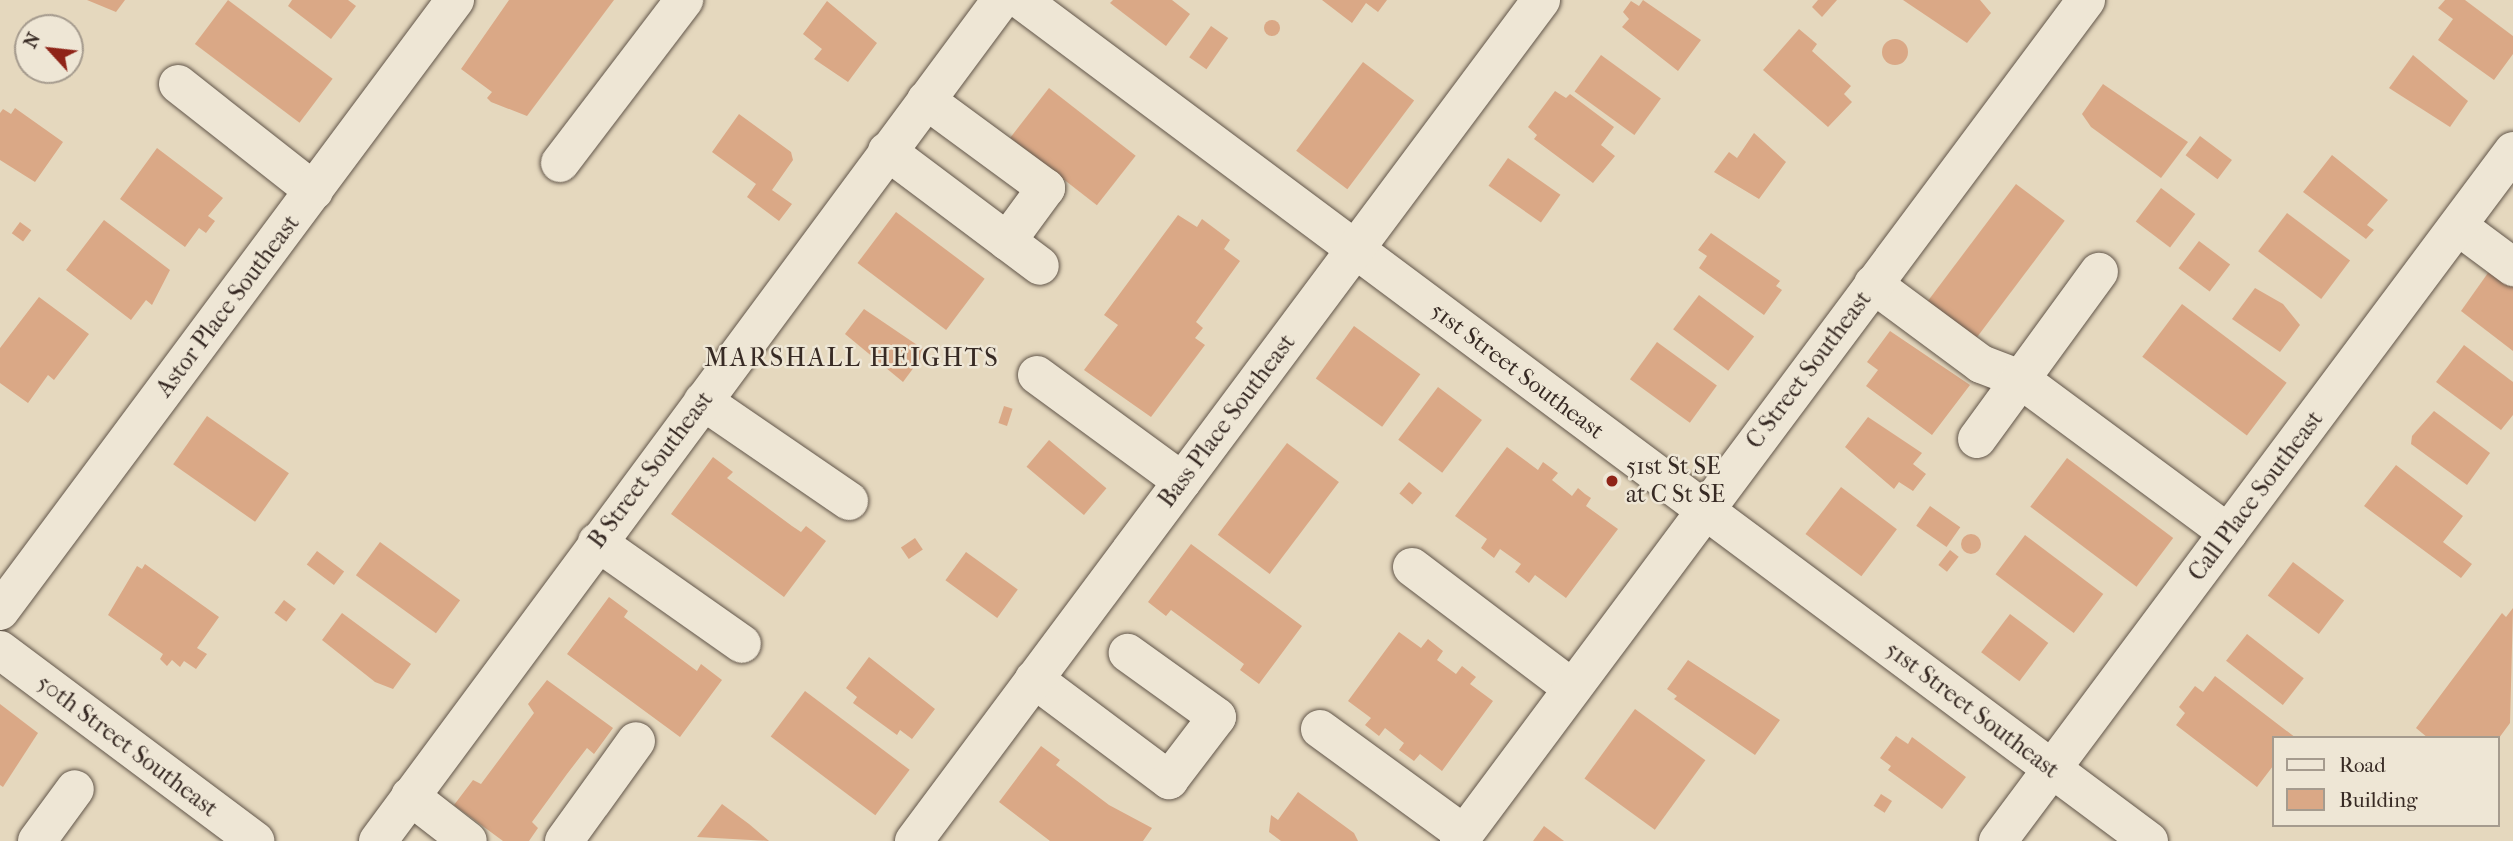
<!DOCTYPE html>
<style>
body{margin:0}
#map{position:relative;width:2513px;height:841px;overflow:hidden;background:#e5d8be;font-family:"IM FELL French Canon",serif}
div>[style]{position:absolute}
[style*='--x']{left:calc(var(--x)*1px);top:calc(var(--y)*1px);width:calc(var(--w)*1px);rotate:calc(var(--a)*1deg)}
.building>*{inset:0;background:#daa886;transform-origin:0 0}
.round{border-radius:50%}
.roads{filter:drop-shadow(0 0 2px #62564a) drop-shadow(0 0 2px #62564a)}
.minor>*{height:38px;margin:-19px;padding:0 19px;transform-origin:19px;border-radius:19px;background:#eee6d5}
.dots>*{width:19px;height:19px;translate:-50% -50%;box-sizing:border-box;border:4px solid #eee6d5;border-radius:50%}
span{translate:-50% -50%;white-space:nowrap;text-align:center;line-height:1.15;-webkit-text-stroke:5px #eee6d5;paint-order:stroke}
.street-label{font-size:24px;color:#372a24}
.poi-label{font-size:24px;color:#372a24}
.left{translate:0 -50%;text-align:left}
.neighbourhood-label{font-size:26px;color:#372a24;letter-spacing:2px}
.legend{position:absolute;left:2272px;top:736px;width:228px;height:91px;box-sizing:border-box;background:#eee6d5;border:2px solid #a59b8e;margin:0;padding:9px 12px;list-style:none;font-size:21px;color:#372a24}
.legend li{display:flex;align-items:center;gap:14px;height:35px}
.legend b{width:35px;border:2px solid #a59b8e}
.north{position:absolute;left:14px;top:14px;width:70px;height:70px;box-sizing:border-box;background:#eee6d5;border:2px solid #a59b8e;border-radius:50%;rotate:297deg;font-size:19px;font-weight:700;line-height:28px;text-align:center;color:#372a24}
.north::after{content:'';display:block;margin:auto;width:24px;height:32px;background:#8f2418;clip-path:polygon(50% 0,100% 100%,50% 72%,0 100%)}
</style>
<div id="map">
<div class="building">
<div style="clip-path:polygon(87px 0,125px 0,116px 12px)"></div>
<div style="left:228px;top:0;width:131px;height:55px;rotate:37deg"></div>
<div style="clip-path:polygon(292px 0,348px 0,356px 6px,331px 39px,288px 6px)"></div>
<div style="clip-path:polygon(509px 0,614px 0,527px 116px,491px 102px,487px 98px,492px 92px,461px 69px)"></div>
<div style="clip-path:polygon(1113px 0,1172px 0,1190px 14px,1166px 46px,1110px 3px)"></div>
<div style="clip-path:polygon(1322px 0,1387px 0,1378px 12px,1366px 3px,1352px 23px)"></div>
<div style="clip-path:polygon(1643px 0,1701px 40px,1678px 71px,1622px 27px,1629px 19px,1623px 12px,1631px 1px,1639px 6px)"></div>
<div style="clip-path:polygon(1818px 0,1837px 0,1822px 17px,1812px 7px)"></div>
<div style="clip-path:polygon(1903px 0,1980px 0,1991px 13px,1967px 43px)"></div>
<div style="clip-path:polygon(2445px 0,2465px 0,2513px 36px,2513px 54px,2494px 80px,2438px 40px,2453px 19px,2438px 8px)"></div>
<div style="clip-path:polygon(827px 1px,877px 43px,848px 82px,814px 59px,822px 49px,803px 34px)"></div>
<div class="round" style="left:1264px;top:20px;width:16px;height:16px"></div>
<div style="left:1211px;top:26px;width:21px;height:38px;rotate:35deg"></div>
<div style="clip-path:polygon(1799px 29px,1817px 44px,1812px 51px,1851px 86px,1844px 94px,1852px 102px,1828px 127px,1763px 70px)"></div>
<div class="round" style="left:1882px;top:39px;width:26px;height:26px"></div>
<div style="left:1601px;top:55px;width:74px;height:45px;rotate:36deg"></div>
<div style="clip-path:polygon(2413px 55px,2468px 101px,2450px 127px,2389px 88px)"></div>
<div style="left:1363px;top:62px;width:64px;height:111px;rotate:37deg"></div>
<div style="clip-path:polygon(2103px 84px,2188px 142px,2161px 178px,2091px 127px,2082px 114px)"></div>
<div style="left:1049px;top:88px;width:110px;height:63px;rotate:38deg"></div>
<div style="clip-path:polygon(1555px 91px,1566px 98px,1570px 94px,1614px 127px,1601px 145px,1615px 156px,1593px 183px,1534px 139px,1537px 135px,1528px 127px)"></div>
<div style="clip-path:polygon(15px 108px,63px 142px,35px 182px,0 160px,0 113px,3px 109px,11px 114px)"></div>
<div style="clip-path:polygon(739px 114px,791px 152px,793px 160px,772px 190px,792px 204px,779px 221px,747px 197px,756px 184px,712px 152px)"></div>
<div style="clip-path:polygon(1754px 133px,1786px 162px,1759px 199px,1714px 172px,1729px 152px,1737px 158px)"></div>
<div style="left:2200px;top:136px;width:40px;height:24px;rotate:37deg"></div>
<div style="clip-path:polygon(157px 148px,223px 198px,208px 216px,215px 221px,206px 233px,199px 228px,185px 247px,120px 199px)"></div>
<div style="clip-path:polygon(2332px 155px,2388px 200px,2367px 225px,2374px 230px,2366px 239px,2303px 192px)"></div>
<div style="left:1508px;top:158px;width:64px;height:34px;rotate:35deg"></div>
<div style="left:2016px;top:184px;width:61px;height:148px;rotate:37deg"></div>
<div style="left:2161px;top:188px;width:43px;height:42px;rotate:37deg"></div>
<div style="left:896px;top:212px;width:111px;height:64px;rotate:37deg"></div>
<div style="left:2287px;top:213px;width:79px;height:48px;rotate:37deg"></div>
<div style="clip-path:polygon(1178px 215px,1197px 227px,1202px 219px,1230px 240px,1224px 249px,1240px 261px,1196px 322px,1203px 328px,1195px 338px,1205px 345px,1151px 417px,1084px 370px,1118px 325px,1104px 315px)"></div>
<div style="clip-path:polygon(104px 220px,170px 270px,152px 305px,146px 300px,131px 320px,66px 270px)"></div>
<div style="left:20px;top:222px;width:14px;height:14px;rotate:36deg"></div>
<div style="clip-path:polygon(1711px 233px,1780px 281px,1776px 286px,1782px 290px,1764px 315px,1699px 268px,1707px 256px,1698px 250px)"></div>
<div style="left:2199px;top:241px;width:39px;height:34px;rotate:37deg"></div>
<div style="clip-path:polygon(2495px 263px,2513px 277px,2513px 351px,2461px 311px)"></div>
<div style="clip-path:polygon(2255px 288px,2283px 304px,2300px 325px,2280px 352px,2232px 319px)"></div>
<div style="left:1699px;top:295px;width:69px;height:43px;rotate:37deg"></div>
<div style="clip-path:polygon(39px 297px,89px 334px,54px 380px,48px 375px,28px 403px,0 383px,0 348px)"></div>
<div style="left:2182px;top:304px;width:131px;height:66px;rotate:37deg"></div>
<div style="clip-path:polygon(864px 309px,926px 351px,903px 382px,845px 334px)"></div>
<div style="left:1354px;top:326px;width:82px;height:65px;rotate:36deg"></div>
<div style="clip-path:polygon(1890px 331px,1970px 385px,1932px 435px,1866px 386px,1878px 370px,1867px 362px)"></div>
<div style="left:1657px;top:342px;width:74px;height:46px;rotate:36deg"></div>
<div style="clip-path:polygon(2464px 345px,2513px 382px,2513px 415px,2501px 430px,2436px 382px)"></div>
<div style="left:1438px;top:387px;width:55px;height:66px;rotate:37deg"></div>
<div style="left:1004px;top:406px;width:9px;height:18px;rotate:18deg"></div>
<div style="clip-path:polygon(2434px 411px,2490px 453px,2467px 485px,2411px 444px,2412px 436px)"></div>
<div style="left:207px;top:416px;width:100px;height:59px;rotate:35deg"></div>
<div style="clip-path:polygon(1868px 417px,1922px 453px,1913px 464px,1926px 474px,1913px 491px,1899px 482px,1894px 489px,1845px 447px)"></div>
<div style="left:1049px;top:440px;width:75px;height:35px;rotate:40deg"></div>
<div style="left:1287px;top:443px;width:65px;height:115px;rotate:37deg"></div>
<div style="clip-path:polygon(1507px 447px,1538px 470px,1543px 462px,1558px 473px,1552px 480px,1572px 496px,1578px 488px,1585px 494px,1591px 498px,1586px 506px,1618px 529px,1566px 598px,1535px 575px,1529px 583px,1519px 575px,1515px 572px,1521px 564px,1500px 549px,1494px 558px,1481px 548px,1487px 539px,1455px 516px)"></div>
<div style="clip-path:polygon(713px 457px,733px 472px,727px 478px,792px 526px,801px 532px,806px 526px,826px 541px,784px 597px,671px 514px)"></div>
<div style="left:2067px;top:458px;width:133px;height:61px;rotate:37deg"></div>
<div style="clip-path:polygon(2396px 465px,2463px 516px,2443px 542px,2472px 564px,2461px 578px,2364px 506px)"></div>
<div style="left:1409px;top:482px;width:17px;height:15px;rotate:40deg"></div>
<div style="left:1841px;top:487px;width:70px;height:59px;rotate:37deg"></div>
<div style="left:1930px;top:506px;width:37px;height:24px;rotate:35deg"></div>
<div class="round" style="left:1961px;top:534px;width:20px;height:20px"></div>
<div style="left:2025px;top:535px;width:98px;height:49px;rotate:37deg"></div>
<div style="left:915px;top:538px;width:14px;height:17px;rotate:56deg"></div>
<div style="left:380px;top:542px;width:99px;height:41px;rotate:36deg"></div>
<div style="clip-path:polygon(1191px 544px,1302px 626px,1259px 684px,1240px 670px,1244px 664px,1171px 610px,1166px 616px,1148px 602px)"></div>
<div style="left:1950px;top:550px;width:11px;height:19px;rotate:38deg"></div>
<div style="left:317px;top:551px;width:34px;height:17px;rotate:37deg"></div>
<div style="left:966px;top:552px;width:64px;height:35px;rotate:36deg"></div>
<div style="left:2293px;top:562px;width:64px;height:42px;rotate:37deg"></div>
<div style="clip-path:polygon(145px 564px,219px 617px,197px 648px,207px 654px,196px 669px,184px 661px,180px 667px,172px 660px,167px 666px,160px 659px,163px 654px,108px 615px,137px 566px,142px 569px)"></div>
<div style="clip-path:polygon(609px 597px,628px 611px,624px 617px,697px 671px,701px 664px,722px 680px,680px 737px,567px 654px)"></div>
<div style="left:284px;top:600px;width:15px;height:16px;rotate:37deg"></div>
<div style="clip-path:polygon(2513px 608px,2510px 723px,2499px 738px,2428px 738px,2416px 728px,2502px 613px,2506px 617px)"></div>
<div style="clip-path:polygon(342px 613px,411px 664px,393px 689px,375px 682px,322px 640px)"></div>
<div style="left:2010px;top:614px;width:48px;height:48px;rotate:37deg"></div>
<div style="clip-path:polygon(1399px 632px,1421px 648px,1428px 639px,1443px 651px,1437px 660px,1456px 674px,1462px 666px,1476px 677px,1470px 684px,1493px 701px,1442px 771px,1420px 754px,1414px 761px,1399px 750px,1404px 743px,1385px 728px,1379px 736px,1365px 725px,1371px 718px,1348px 701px)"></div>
<div style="left:2247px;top:634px;width:72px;height:34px;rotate:38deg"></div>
<div style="clip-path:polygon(869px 657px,935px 709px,912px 739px,900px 730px,897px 735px,853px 703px,857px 697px,846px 688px)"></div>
<div style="clip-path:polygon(1688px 660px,1780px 720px,1755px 755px,1674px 699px,1677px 696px,1667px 689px)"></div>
<div style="clip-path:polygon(2215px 676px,2296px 738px,2273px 738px,2273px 766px,2257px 787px,2176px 725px,2185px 713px,2179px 707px,2195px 686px,2203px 692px)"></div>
<div style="clip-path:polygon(547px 680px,613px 728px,594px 754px,587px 748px,567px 774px,532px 822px,538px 828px,529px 841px,503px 841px,454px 805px,473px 780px,481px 784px,534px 713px,528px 704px)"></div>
<div style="left:805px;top:691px;width:131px;height:57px;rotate:37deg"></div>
<div style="clip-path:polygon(0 704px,38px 733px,3px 787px,0 785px)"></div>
<div style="left:1635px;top:709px;width:87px;height:86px;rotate:36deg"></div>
<div style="clip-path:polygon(1896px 736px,1908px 744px,1912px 737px,1966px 777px,1942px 809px,1888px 770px,1891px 766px,1880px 758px)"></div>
<div style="clip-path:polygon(1041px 746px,1060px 760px,1056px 765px,1109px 805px,1152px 828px,1143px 841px,1050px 841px,999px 802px)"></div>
<div style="clip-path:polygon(1298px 792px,1354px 833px,1358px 841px,1281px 841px,1269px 832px,1271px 815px,1278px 820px)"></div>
<div style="left:1881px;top:794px;width:13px;height:14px;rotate:32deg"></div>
<div style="clip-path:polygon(722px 804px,749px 824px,769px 841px,697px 837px)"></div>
<div style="clip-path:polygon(1544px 826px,1564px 841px,1533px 841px)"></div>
</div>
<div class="roads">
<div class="minor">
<div style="--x:1021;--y:0;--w:1407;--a:36.71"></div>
<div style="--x:178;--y:84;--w:173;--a:38.2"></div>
<div style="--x:926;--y:100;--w:149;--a:36.3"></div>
<div style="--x:1046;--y:188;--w:66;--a:126.3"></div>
<div style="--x:887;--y:151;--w:191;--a:36.9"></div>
<div style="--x:560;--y:163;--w:205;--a:-52.7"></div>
<div style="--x:2458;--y:226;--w:69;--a:36.7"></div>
<div style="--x:1873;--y:284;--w:134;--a:36.5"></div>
<div style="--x:1981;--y:364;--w:42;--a:21"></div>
<div style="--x:2020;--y:379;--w:259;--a:36.5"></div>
<div style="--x:1037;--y:375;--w:180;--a:36.2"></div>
<div style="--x:703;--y:401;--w:177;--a:34.4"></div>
<div style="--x:1977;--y:439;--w:207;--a:-53.9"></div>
<div style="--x:597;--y:542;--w:177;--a:35.1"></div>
<div style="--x:1412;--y:567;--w:201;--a:37.1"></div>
<div style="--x:0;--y:611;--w:762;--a:-53.33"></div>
<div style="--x:0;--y:650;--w:319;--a:36.8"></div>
<div style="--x:1034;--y:679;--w:169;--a:36.8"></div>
<div style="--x:1169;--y:780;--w:79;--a:-52.7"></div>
<div style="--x:1217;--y:717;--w:110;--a:-144.3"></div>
<div style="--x:1320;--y:729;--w:178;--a:36.1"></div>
<div style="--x:410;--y:796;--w:73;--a:37.8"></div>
<div style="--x:37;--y:841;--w:64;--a:-53.8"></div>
<div style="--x:378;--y:841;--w:1047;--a:-53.47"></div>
<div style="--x:564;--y:841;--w:123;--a:-54.2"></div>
<div style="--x:914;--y:841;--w:1049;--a:-53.29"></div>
<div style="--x:1459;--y:841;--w:1049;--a:-53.29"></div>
<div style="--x:1998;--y:841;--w:861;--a:-53.26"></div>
</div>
</div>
<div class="dots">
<div style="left:1612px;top:481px;background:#8f2418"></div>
</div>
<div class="street-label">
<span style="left:228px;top:306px;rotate:-53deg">Astor Place Southeast</span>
<span style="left:1809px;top:370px;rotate:-53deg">C Street Southeast</span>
<span style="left:1517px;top:371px;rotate:37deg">51st Street Southeast</span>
<span style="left:1227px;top:421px;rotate:-53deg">Bass Place Southeast</span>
<span style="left:651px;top:470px;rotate:-53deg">B Street Southeast</span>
<span style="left:2256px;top:496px;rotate:-53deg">Call Place Southeast</span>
<span style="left:1972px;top:710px;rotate:37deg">51st Street Southeast</span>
<span style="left:127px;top:746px;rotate:37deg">50th Street Southeast</span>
</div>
<div class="poi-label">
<span class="left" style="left:1626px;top:481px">51st St SE<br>at C St SE</span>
</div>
<div class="neighbourhood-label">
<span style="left:852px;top:358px">MARSHALL HEIGHTS</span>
</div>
<ul class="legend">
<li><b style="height:9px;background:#eee6d5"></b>Road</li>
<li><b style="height:19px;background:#daa886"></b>Building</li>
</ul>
<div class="north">N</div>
</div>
